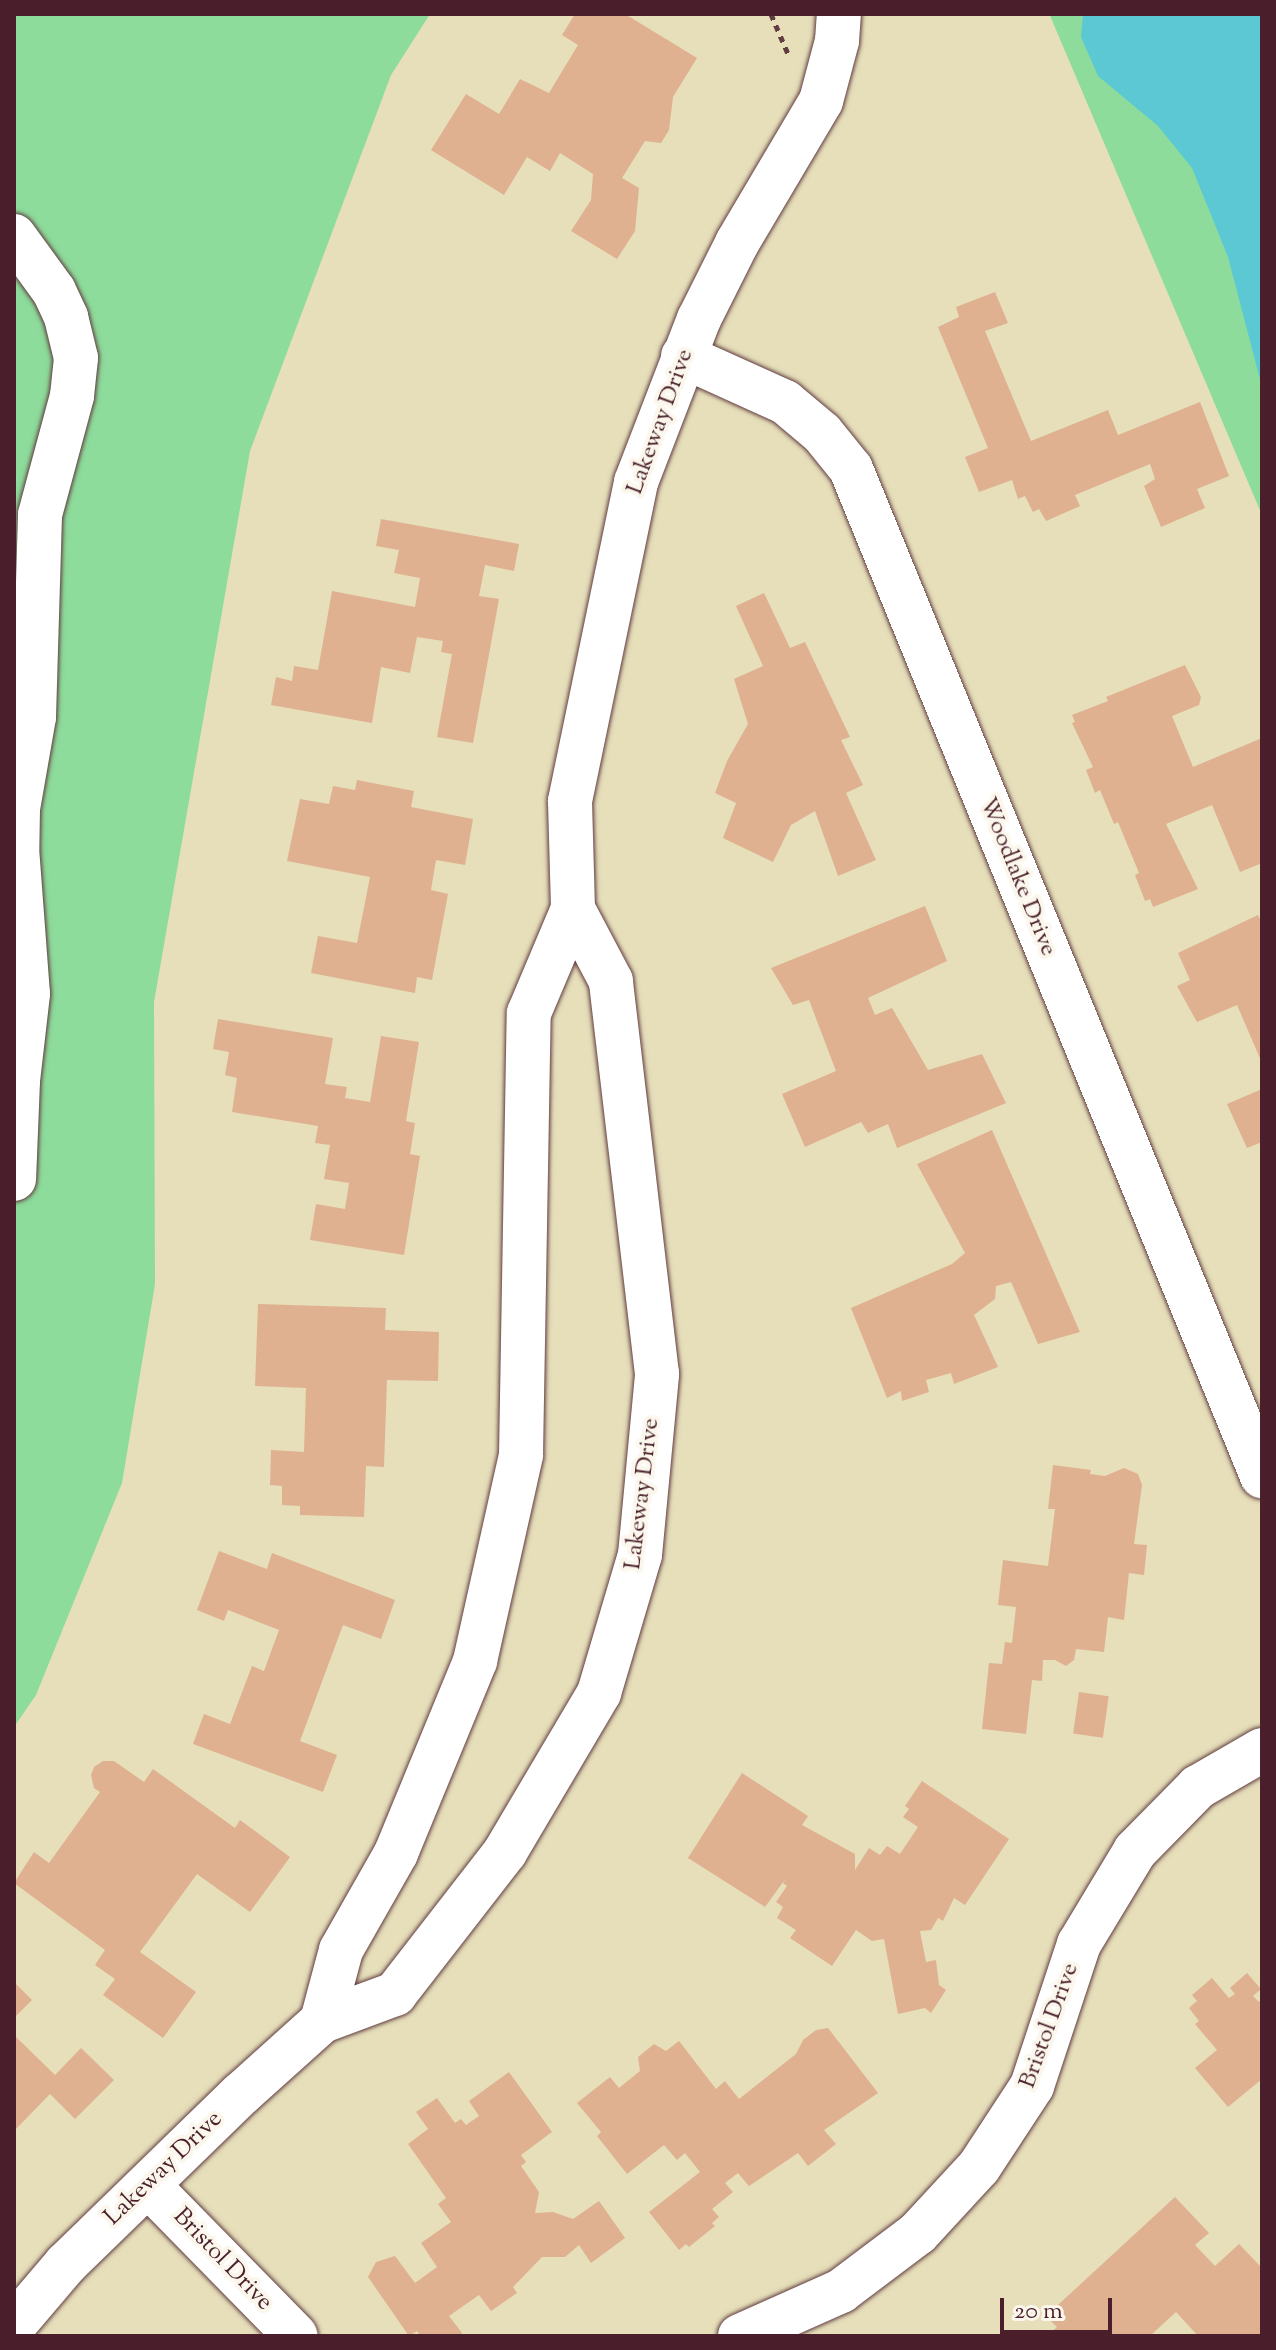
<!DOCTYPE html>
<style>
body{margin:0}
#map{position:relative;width:1276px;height:2350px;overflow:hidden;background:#e6dfba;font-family:"Sorts Mill Goudy",serif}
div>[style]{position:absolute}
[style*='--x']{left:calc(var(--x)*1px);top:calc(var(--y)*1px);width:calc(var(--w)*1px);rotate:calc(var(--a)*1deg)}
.green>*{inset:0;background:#8ddc9b}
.water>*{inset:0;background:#5cc8d3}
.building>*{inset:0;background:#dfb191;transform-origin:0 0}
.path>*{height:5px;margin-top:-2.5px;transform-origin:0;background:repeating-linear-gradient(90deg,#613c40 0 6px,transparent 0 12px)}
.roads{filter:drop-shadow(0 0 2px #613c40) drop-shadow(0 0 2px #613c40)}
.minor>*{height:44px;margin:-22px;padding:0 22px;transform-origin:22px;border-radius:22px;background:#fff}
span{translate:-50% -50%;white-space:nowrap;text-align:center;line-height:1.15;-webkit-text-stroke:8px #fbf7ec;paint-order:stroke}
.street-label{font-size:24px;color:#4a1f2b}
.frame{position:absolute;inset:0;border:16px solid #4a1f2b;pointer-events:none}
.scale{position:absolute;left:1000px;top:2298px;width:112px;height:36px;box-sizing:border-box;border:4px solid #4a1f2b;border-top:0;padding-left:10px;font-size:24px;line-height:28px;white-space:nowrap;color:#4a1f2b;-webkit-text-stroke:6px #fbf7ec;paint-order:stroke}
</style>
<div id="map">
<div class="green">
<div style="clip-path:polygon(14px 14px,430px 14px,391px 75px,250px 451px,154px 1002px,155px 1284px,122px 1483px,36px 1695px,14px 1727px)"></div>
<div style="clip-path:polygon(1050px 14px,1262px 14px,1262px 515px,1051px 18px)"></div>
</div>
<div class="water">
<div style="clip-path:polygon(1083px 14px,1262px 14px,1262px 387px,1228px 257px,1192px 168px,1158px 126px,1098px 76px,1081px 37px)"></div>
</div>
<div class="building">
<div style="clip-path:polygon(575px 14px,625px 14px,697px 58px,673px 97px,669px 130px,661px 143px,645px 141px,622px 178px,639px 188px,635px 231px,617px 259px,571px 231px,591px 200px,593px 174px,560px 153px,550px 171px,527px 157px,504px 195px,431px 150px,466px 94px,499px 114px,520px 79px,549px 93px,578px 45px,562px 35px)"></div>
<div style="clip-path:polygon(995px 292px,1008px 323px,985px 331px,1031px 441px,1108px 410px,1118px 435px,1200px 402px,1229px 476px,1197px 489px,1205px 508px,1161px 527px,1144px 486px,1155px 479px,1150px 464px,1075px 495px,1080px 506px,1046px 521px,1039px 509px,1033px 512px,1025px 496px,1018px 499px,1012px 480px,979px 492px,965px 457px,988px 448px,938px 327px,959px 317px,956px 307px)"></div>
<div style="clip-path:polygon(381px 519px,519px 544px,514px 571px,485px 565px,479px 596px,499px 599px,473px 743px,437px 737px,452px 654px,441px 652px,443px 641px,417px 637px,410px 673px,381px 667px,372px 723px,271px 705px,276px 677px,292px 681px,294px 666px,318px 670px,332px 591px,415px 607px,420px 578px,394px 573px,399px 550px,376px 546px)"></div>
<div style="clip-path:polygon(764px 593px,790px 648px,805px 642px,850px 737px,841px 740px,863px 785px,846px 793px,876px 860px,838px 876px,815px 811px,791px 825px,773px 862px,723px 838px,736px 803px,715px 793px,727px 761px,748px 724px,734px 679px,763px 666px,736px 606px)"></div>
<div style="clip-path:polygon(1185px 665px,1201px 697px,1199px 705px,1172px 716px,1193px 767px,1262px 738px,1262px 863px,1240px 872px,1212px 805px,1166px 824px,1198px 889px,1153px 907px,1150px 899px,1145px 901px,1135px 875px,1139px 873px,1118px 822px,1114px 824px,1100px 790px,1095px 793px,1086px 770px,1093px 767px,1072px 723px,1075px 722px,1072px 715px,1108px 701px,1106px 697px)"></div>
<div style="clip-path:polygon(357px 780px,414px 791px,411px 807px,473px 819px,465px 865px,436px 860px,431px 890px,448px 894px,432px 980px,417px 977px,415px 993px,311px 973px,318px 936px,357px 943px,370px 877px,287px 861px,300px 799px,329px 804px,333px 786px,355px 790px)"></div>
<div style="clip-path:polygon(925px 906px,947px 961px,868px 998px,875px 1015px,892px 1008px,928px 1070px,982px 1054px,1006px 1103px,897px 1148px,888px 1124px,868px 1133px,861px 1122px,805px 1147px,782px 1094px,836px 1071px,809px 1000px,793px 1005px,771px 968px)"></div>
<div style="clip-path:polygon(1258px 915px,1262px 924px,1262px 1063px,1237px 1005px,1197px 1022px,1177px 986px,1190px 980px,1178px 953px)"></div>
<div style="clip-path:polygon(218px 1019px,333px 1038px,325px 1084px,347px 1087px,345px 1098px,370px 1102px,381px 1036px,419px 1042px,406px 1121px,415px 1123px,410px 1154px,420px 1156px,404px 1255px,310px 1240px,316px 1204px,345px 1209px,349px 1183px,324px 1179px,330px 1145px,315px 1143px,318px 1126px,232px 1112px,237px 1078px,225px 1075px,229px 1052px,213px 1049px)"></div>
<div style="clip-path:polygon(1262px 1089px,1262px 1142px,1247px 1148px,1227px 1104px)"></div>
<div style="clip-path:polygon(992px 1130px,1080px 1332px,1038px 1344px,1011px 1282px,996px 1286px,995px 1299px,974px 1315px,998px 1367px,954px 1384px,951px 1373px,926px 1380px,929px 1392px,902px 1401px,901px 1391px,887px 1398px,851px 1308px,952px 1264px,965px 1253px,917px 1164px)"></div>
<div style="clip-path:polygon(258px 1304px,386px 1308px,385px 1330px,439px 1332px,438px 1381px,387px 1380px,384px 1467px,366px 1466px,364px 1517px,300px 1515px,300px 1506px,282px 1505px,282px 1486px,270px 1485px,271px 1450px,304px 1452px,306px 1388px,255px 1386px)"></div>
<div style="clip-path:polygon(1053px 1465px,1091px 1470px,1090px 1474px,1105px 1476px,1124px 1468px,1138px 1474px,1142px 1485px,1134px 1544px,1147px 1545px,1144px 1575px,1129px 1573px,1124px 1620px,1108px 1617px,1104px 1652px,1076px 1649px,1074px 1660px,1066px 1666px,1055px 1660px,1043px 1660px,1042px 1681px,1032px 1680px,1026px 1734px,982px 1729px,989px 1663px,1002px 1664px,1005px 1642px,1012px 1643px,1016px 1607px,998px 1605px,1003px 1560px,1048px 1566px,1055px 1509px,1048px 1509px)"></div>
<div style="clip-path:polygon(219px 1551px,267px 1569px,272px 1553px,395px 1600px,381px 1639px,343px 1625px,300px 1741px,337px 1755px,323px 1792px,193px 1744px,204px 1714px,230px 1724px,252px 1666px,264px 1671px,279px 1630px,228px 1610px,224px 1621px,197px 1610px)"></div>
<div style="left:1079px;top:1692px;width:30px;height:42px;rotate:8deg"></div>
<div style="clip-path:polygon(103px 1761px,114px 1761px,144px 1782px,153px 1769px,235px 1828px,240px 1820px,290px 1857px,250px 1912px,197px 1874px,140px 1952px,196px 1992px,163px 2038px,103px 1995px,115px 1979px,95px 1965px,105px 1950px,14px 1883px,34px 1852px,49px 1863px,100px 1792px,94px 1788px,91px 1775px,94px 1767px)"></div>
<div style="clip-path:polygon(742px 1773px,808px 1816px,802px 1825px,855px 1854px,855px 1870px,869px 1848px,880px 1855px,887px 1846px,900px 1854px,918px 1827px,903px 1817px,909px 1809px,905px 1806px,922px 1781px,1009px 1839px,965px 1905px,954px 1898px,943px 1921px,938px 1918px,931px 1930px,920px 1931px,926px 1962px,936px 1960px,939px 1985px,946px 1990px,931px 2013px,925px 2008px,898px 2014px,884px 1939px,872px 1941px,856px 1930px,832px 1966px,790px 1938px,796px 1930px,777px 1918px,783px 1907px,776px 1902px,787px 1886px,783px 1883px,786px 1878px,765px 1907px,688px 1858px)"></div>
<div style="clip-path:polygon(1247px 1973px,1261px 1989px,1253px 1996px,1259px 2002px,1262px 2000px,1262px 2079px,1228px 2107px,1195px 2068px,1217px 2050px,1195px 2024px,1199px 2021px,1189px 2008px,1197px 2001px,1192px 1995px,1212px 1978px,1229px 1998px,1235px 1994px,1230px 1988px)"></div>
<div style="clip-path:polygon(14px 1982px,32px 2000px,14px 2018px)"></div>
<div style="clip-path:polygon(828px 2028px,878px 2093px,824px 2130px,836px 2144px,808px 2166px,798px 2153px,749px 2186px,738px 2173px,725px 2183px,733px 2192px,712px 2209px,719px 2217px,712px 2223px,715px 2226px,689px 2247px,686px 2244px,679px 2250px,649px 2212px,700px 2172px,685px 2153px,677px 2160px,664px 2145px,627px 2174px,597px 2136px,601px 2132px,577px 2103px,610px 2077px,619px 2088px,640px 2071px,638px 2057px,654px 2044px,666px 2051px,679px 2041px,716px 2089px,725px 2081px,739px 2099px,796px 2054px,803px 2040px,816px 2030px)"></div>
<div style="clip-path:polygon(14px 2035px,55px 2075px,81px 2048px,114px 2080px,75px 2119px,50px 2094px,14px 2131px)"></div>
<div style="clip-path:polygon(509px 2072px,552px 2132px,521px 2155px,526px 2162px,521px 2166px,539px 2192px,535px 2213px,553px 2212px,573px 2219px,599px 2201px,625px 2238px,591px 2263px,579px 2245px,565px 2257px,542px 2257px,513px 2287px,517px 2293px,491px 2311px,479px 2295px,449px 2316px,462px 2333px,458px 2336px,420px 2336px,417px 2331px,409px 2336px,368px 2277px,376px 2262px,395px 2256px,415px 2283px,437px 2267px,421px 2243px,451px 2222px,438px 2204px,446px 2198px,408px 2144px,428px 2129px,416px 2112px,437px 2098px,455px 2123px,461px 2119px,466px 2125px,479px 2116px,469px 2101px)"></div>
<div style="clip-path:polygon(1175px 2197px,1209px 2233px,1195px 2245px,1215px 2266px,1239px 2244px,1262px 2268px,1262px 2336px,1198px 2336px,1176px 2312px,1150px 2336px,1047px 2336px,1057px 2327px,1046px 2316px)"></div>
</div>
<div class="path">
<div style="--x:771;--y:14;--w:46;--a:66.8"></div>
</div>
<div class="roads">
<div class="minor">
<div style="--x:14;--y:236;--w:68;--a:54"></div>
<div style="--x:54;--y:291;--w:29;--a:65"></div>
<div style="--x:66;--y:317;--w:42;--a:76.3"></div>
<div style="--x:76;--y:358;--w:38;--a:96"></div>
<div style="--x:72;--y:396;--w:123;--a:105.1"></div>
<div style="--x:40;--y:515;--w:202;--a:91.7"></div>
<div style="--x:34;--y:717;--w:93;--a:99.9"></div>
<div style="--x:18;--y:809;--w:39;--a:91"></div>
<div style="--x:17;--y:848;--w:146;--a:85.7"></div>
<div style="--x:28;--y:994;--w:88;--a:96.6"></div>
<div style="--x:18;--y:1081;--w:98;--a:92.3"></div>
<div style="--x:683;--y:356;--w:112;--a:24.3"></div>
<div style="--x:785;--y:402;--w:48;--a:40"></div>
<div style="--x:822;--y:433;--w:46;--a:51.1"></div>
<div style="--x:851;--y:469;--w:1088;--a:67.8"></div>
<div style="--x:322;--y:2021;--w:73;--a:-75"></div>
<div style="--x:341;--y:1950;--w:112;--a:-60.4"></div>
<div style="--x:396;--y:1853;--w:208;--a:-67.6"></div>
<div style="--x:475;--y:1661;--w:211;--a:-77.4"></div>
<div style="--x:521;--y:1455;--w:442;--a:-89"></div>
<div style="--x:529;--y:1013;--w:113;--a:-67.1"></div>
<div style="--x:573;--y:909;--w:108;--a:-91.6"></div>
<div style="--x:570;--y:801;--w:326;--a:-78.3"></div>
<div style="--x:636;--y:482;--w:175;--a:-68.9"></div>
<div style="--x:699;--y:319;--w:85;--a:-63.4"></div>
<div style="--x:737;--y:243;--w:165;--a:-59.4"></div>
<div style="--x:821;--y:101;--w:62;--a:-75.1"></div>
<div style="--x:837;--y:41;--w:27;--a:-86"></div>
<div style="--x:148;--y:2185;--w:211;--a:45.6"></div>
<div style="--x:14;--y:2325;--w:80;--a:-49.6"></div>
<div style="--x:66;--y:2264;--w:244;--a:-44.2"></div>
<div style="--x:241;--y:2094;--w:109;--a:-42"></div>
<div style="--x:322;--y:2021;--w:78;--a:-20.3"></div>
<div style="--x:395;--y:1994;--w:180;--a:-52.2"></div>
<div style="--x:505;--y:1852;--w:185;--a:-59.4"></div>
<div style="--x:599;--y:1693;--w:144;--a:-73.5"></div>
<div style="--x:640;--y:1555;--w:182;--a:-84.6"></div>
<div style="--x:657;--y:1374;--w:396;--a:-96.7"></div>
<div style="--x:611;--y:981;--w:81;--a:-117.8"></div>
<div style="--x:740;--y:2336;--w:111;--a:-24"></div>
<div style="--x:841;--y:2291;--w:96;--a:-37"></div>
<div style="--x:918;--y:2233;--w:90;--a:-47.3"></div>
<div style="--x:979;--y:2167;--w:97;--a:-56.8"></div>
<div style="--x:1032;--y:2086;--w:150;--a:-71.7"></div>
<div style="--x:1079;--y:1944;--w:109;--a:-58.9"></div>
<div style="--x:1135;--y:1851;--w:90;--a:-45.5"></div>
<div style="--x:1198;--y:1787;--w:74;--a:-30"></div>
</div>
</div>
<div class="street-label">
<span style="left:661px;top:422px;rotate:-70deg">Lakeway Drive</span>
<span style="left:1017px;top:877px;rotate:68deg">Woodlake Drive</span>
<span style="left:643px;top:1494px;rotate:-83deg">Lakeway Drive</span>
<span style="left:1050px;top:2026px;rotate:-70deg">Bristol Drive</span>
<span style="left:164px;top:2169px;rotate:-44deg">Lakeway Drive</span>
<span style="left:222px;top:2260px;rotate:46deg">Bristol Drive</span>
</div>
<div class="frame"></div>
<div class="scale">20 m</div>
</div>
